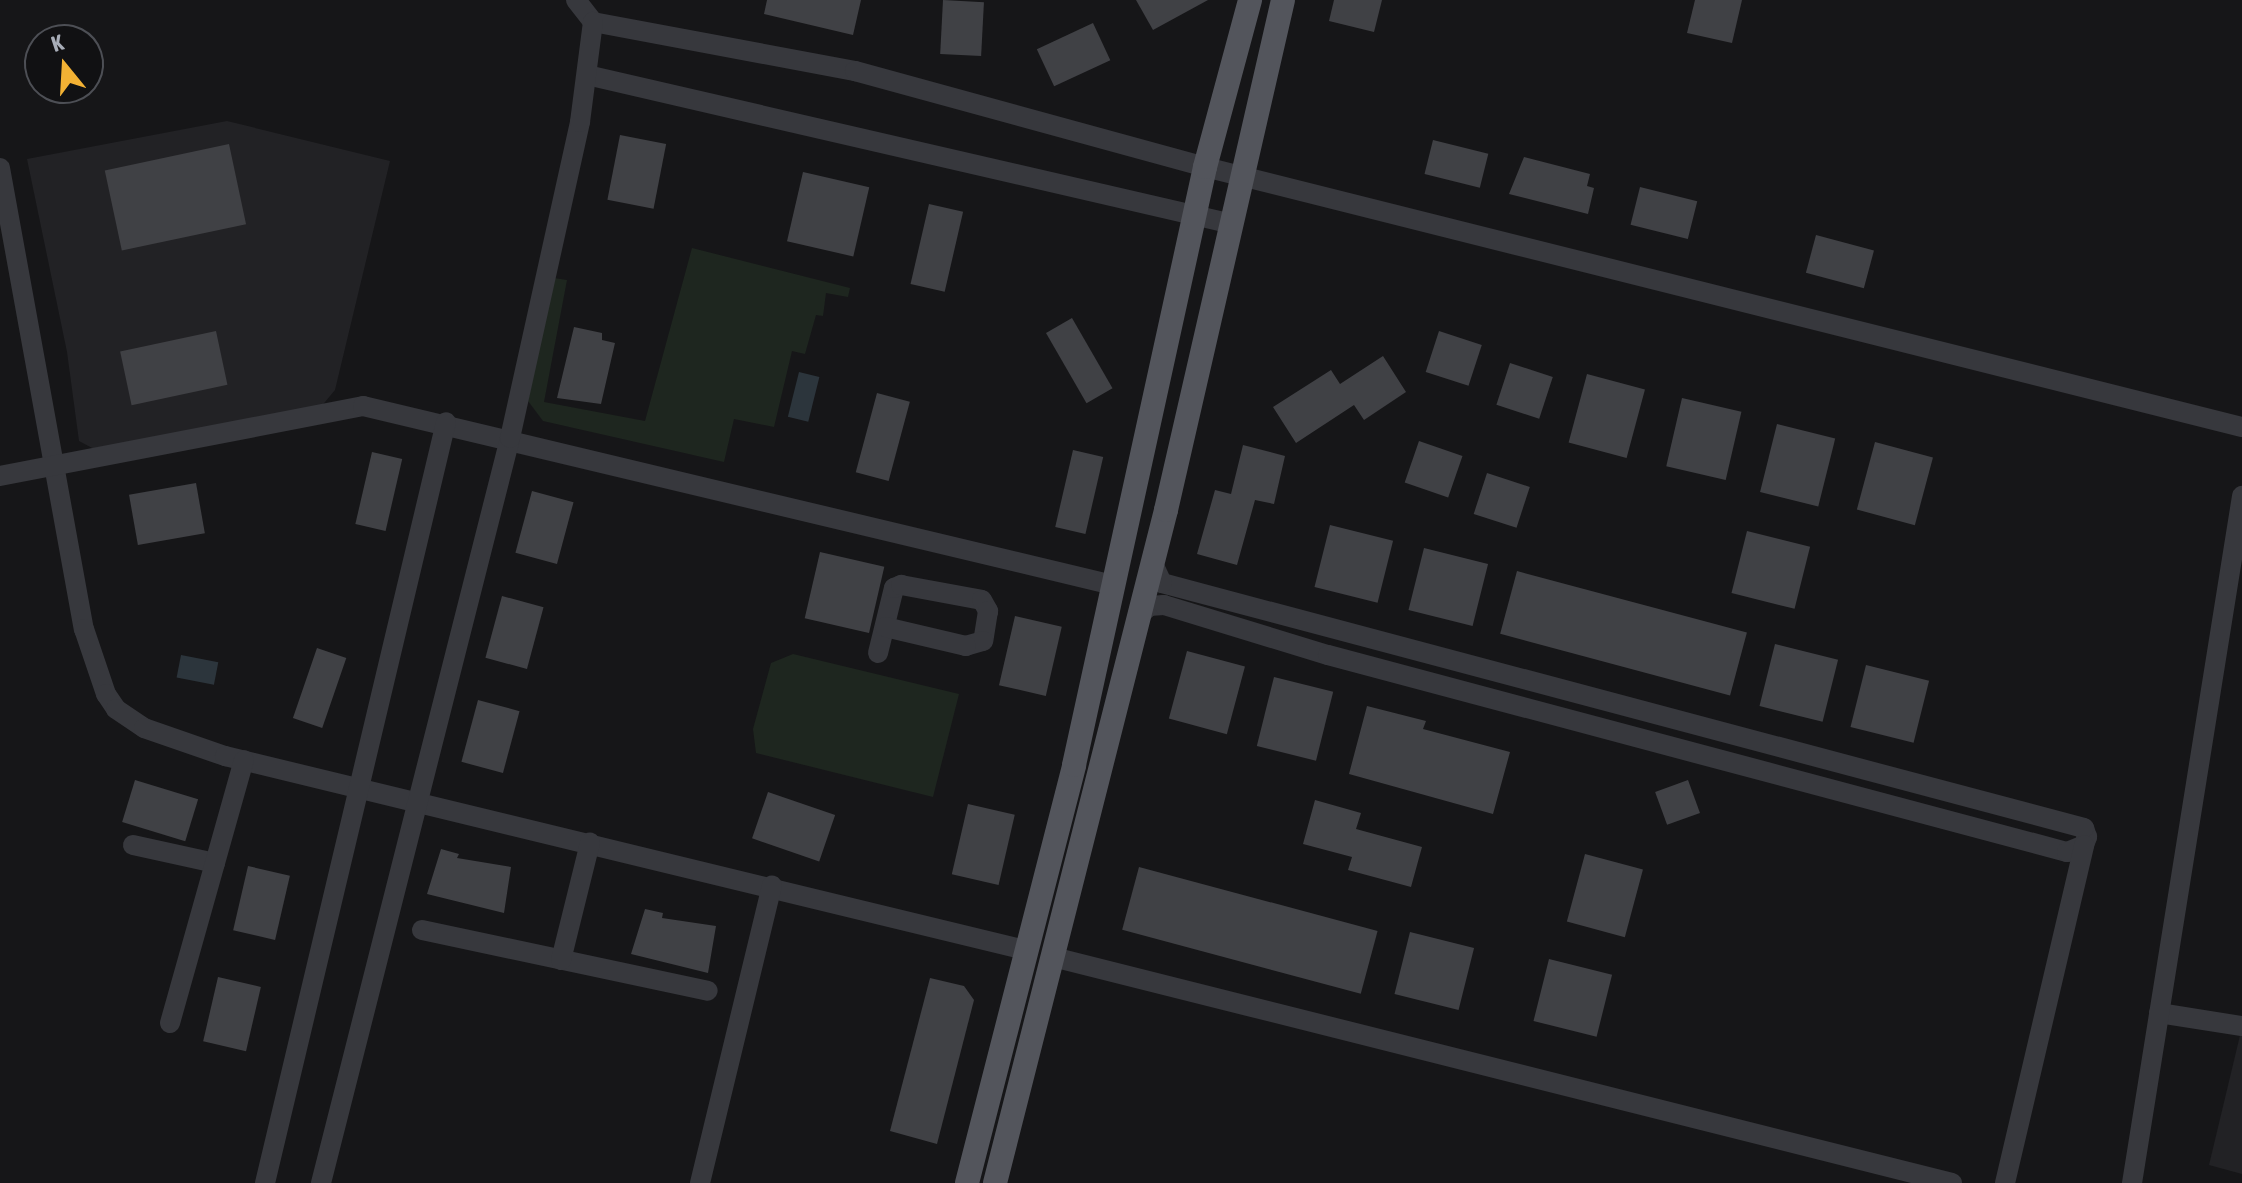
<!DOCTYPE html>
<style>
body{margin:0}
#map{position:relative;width:2242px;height:1183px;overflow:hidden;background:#161618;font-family:"Asap Condensed",sans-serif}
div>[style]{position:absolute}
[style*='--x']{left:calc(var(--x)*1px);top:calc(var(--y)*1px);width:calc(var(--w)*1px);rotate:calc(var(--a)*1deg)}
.built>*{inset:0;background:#222225}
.green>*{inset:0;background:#1e261f}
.water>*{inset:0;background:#2c353c;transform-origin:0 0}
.building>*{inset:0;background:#404145;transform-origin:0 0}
.minor>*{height:20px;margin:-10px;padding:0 10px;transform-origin:10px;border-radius:10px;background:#37383d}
.major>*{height:24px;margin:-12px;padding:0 12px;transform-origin:12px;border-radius:12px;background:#53555c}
span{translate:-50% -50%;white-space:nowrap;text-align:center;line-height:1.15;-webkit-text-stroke:7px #111113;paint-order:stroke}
.north{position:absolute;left:24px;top:24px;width:80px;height:80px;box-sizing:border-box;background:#111113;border:2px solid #4d4f55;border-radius:50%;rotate:342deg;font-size:22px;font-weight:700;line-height:32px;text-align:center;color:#a8adb8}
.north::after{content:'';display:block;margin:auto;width:28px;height:36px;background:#f2b134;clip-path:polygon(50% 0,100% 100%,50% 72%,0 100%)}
</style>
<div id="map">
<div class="built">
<div style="clip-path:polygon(227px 121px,390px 161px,335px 390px,320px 408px,96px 450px,79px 441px,67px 352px,27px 159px)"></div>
<div style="clip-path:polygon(2242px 1027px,2242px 1174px,2209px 1165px)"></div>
</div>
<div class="green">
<div style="clip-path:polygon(692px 248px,850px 288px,848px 297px,826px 293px,823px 316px,816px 315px,805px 354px,792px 351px,774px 427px,734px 419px,724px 462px,543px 421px,528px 401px,554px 278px,567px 280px,544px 402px,645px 421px)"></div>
<div style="clip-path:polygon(793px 654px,959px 694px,933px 797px,756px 753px,753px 729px,771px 663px)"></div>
</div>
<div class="water">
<div style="left:799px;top:372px;width:21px;height:46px;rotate:14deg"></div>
<div style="left:181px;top:655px;width:38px;height:23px;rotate:11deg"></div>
</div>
<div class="building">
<div style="clip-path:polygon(767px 0,861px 0,853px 35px,764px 14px)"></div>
<div style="left:943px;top:0;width:41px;height:54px;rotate:3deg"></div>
<div style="clip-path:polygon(1136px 0,1208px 0,1153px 30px)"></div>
<div style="clip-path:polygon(1334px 0,1382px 0,1374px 32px,1329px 21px)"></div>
<div style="clip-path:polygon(1695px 0,1742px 0,1732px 43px,1687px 33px)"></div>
<div style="left:1093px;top:23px;width:41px;height:62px;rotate:65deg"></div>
<div style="left:620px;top:135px;width:47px;height:66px;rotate:11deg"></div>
<div style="left:1433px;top:140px;width:57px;height:35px;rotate:14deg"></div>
<div style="left:229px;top:144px;width:82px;height:127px;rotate:78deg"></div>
<div style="clip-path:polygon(1524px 157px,1590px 174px,1587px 186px,1594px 188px,1588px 214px,1509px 194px)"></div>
<div style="left:803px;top:172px;width:68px;height:71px;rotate:13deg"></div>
<div style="left:1640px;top:187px;width:59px;height:39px;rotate:14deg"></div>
<div style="left:929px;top:204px;width:35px;height:82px;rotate:13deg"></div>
<div style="left:1816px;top:235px;width:60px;height:39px;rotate:15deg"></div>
<div style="left:1072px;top:318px;width:81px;height:30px;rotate:60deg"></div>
<div style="clip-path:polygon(574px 327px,602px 333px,602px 340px,615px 343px,601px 404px,557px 398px)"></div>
<div style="left:216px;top:331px;width:55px;height:98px;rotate:78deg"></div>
<div style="left:1439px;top:331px;width:45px;height:43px;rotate:18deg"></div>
<div style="clip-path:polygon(1383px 356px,1406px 392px,1364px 420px,1354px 405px,1296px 443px,1273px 407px,1331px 370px,1340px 384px)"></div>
<div style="left:1510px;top:363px;width:45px;height:44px;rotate:18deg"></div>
<div style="left:1587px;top:374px;width:60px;height:71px;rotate:15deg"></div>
<div style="left:877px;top:393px;width:34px;height:82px;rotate:15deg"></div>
<div style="left:1682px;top:398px;width:61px;height:70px;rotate:13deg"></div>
<div style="left:1777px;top:424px;width:60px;height:70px;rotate:14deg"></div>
<div style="left:1419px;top:441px;width:46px;height:44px;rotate:19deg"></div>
<div style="left:1875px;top:442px;width:60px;height:70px;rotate:15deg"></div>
<div style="clip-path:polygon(1243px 445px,1285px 456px,1274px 504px,1255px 500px,1237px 565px,1197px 554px,1215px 490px,1231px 494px)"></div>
<div style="left:1073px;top:450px;width:31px;height:79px;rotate:13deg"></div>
<div style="left:372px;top:452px;width:31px;height:74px;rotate:13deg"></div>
<div style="left:1487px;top:473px;width:45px;height:43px;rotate:18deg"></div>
<div style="left:196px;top:483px;width:51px;height:68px;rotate:80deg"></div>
<div style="left:532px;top:491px;width:43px;height:64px;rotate:15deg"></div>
<div style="left:1330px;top:525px;width:65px;height:64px;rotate:14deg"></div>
<div style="left:1747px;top:531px;width:65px;height:64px;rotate:14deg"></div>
<div style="left:1424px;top:548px;width:66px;height:64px;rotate:14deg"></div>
<div style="left:820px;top:552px;width:66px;height:68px;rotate:13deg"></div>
<div style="left:1517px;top:571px;width:238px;height:65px;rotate:15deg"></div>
<div style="left:502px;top:596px;width:43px;height:64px;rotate:15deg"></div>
<div style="left:1015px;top:616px;width:48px;height:71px;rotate:13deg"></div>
<div style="left:1775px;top:644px;width:65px;height:64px;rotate:14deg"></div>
<div style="left:317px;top:648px;width:31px;height:74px;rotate:19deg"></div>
<div style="left:1187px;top:651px;width:60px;height:70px;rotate:15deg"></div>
<div style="left:1866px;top:665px;width:65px;height:64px;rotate:14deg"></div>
<div style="left:1274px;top:677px;width:61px;height:71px;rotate:14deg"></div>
<div style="left:478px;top:700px;width:43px;height:64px;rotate:15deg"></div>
<div style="clip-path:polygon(1367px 706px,1426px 721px,1423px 729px,1510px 752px,1493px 814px,1349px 774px)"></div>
<div style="left:135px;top:780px;width:66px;height:44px;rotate:17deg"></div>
<div style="left:1688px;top:780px;width:35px;height:35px;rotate:70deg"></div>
<div style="left:768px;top:792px;width:71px;height:49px;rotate:19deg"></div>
<div style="clip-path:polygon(1315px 800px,1361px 813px,1356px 829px,1422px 847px,1411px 887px,1348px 870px,1352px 857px,1303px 844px)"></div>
<div style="left:968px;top:804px;width:48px;height:72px;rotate:13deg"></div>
<div style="clip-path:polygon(441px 849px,459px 854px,457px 858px,511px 867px,504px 913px,427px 894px)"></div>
<div style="left:1585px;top:854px;width:60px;height:70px;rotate:15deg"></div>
<div style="left:248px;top:866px;width:43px;height:66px;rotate:13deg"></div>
<div style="left:1139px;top:867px;width:247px;height:65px;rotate:15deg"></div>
<div style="clip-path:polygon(645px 909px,663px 913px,662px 918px,716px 926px,708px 973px,631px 954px)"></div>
<div style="left:1410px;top:932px;width:66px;height:64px;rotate:14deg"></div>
<div style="left:1549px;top:959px;width:65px;height:64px;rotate:14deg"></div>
<div style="left:218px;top:977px;width:44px;height:66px;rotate:13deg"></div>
<div style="clip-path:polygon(930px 978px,964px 986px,974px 1000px,937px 1144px,890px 1131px)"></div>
</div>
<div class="minor">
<div style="--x:576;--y:0;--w:28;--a:52"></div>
<div style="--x:593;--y:22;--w:267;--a:10.6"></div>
<div style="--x:855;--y:71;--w:363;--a:15.3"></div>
<div style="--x:1205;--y:167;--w:1069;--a:14.08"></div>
<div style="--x:587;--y:75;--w:658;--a:13"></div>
<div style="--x:0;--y:168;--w:469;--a:79.7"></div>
<div style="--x:84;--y:629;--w:69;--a:71.3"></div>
<div style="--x:106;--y:694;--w:18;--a:56"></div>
<div style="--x:116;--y:709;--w:34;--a:34"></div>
<div style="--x:144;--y:728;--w:86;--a:19.1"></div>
<div style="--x:225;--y:756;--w:823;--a:13.63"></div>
<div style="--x:0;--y:476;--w:370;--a:-10.9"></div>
<div style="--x:363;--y:406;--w:771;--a:13.42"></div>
<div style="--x:1139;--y:616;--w:14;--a:-45"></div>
<div style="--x:1149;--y:606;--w:15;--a:-4"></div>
<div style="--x:1164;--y:605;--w:171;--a:17"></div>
<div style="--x:1328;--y:655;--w:765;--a:14.93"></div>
<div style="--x:2067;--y:852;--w:18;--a:-22"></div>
<div style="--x:2084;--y:845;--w:9;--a:-69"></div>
<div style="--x:2087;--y:837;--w:9;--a:-108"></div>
<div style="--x:2084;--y:828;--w:954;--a:-165.12"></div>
<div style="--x:1162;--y:583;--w:21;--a:-115"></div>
<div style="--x:878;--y:653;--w:67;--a:-76.2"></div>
<div style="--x:894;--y:588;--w:8;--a:-23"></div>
<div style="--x:901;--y:585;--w:82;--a:10.5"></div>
<div style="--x:982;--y:600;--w:13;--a:61"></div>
<div style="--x:988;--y:611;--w:30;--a:99"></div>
<div style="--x:983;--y:641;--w:18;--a:164"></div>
<div style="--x:966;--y:646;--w:83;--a:-166.8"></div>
<div style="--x:133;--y:845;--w:84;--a:12.4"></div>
<div style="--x:422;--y:930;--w:292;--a:12"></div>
<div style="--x:1053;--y:957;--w:927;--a:14.11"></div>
<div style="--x:561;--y:960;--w:121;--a:-76.1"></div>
<div style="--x:2159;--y:1013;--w:84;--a:8.9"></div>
<div style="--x:170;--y:1023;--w:273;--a:-74.3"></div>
<div style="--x:265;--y:1183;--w:782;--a:-76.62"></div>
<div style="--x:321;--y:1183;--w:769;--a:-75.76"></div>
<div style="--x:510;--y:438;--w:324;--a:-77.5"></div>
<div style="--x:580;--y:122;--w:101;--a:-82.6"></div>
<div style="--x:700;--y:1183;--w:306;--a:-76.4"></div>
<div style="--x:2005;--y:1183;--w:347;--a:-76.8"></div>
<div style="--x:2132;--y:1183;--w:696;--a:-80.9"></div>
</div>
<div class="major">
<div style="--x:967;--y:1183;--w:431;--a:-75.6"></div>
<div style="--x:1074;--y:765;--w:612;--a:-77.64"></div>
<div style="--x:1205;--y:167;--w:173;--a:-74.9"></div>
<div style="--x:995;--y:1183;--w:694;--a:-75.74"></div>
<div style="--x:1166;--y:510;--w:523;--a:-77.08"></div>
</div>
<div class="north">K</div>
</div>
